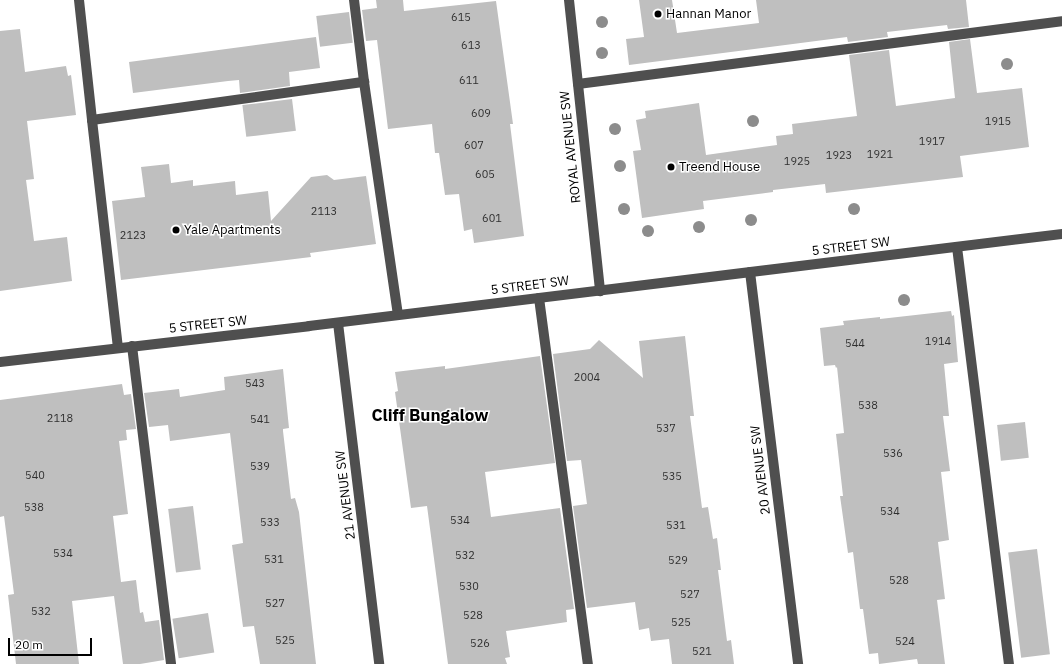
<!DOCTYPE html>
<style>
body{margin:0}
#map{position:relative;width:1062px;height:664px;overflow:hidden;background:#fff;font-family:"IBM Plex Sans",sans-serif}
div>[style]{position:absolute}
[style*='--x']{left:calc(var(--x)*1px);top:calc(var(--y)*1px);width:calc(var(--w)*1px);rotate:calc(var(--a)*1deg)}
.building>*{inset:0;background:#bfbfbf;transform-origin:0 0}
.minor>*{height:10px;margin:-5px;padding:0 5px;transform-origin:5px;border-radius:5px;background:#4f4f4f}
.trees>*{width:12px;height:12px;margin:-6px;border-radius:50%;background:#8c8c8c}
.dots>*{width:11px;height:11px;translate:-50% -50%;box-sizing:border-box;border:2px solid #fff;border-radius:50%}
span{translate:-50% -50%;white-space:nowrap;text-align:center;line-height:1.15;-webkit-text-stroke:3px #fff;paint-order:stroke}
.number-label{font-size:11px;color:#303030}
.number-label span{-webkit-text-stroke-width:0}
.poi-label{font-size:13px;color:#000}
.left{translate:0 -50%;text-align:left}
.street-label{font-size:13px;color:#000}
.district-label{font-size:17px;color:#000;font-weight:700}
.scale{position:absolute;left:8px;top:638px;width:84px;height:18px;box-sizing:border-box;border:2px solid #000;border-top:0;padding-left:5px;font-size:12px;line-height:14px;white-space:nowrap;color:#000;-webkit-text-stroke:3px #fff;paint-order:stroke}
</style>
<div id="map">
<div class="building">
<div style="clip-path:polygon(376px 0,403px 0,404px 11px,496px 1px,513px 124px,510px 124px,524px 236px,474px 243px,472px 229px,464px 231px,459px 194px,445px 195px,439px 153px,435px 153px,432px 124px,388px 129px,377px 40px,366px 41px,362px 10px,377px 8px)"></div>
<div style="clip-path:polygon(639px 0,672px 0,677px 33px,759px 23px,756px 0,966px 0,969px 27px,948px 29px,947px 25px,887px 32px,888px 37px,848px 42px,847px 37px,629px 65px,626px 39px,644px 37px)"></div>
<div style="left:349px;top:12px;width:31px;height:33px;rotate:83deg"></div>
<div style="clip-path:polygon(20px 29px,25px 72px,66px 66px,68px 76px,71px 75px,76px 115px,27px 121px,34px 179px,26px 180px,34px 241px,67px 237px,72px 281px,0 291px,0 31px)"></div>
<div style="clip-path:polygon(316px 37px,320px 68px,289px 72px,290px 86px,240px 93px,239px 80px,228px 81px,133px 93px,129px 62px)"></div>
<div style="clip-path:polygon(970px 39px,977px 93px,1022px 88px,1029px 147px,960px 156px,963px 177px,826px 193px,825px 184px,773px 190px,773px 192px,703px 201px,704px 209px,642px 218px,633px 151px,641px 150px,636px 120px,646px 118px,645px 111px,699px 103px,706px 155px,777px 145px,776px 136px,793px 134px,792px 124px,857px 116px,849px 55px,889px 50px,896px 106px,955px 98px,949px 42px)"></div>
<div style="left:292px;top:99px;width:32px;height:50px;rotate:83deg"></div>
<div style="clip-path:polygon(169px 164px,171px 183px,193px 180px,193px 186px,235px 181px,236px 195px,268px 191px,271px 221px,311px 177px,327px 175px,334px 180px,366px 176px,376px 244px,310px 253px,311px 257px,121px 280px,112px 201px,145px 197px,141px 167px)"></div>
<div style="clip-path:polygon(951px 311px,952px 316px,954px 315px,958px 362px,944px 364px,949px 416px,943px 416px,950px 471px,941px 472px,949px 540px,938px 542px,945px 599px,937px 600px,945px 664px,918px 664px,917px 659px,879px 664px,878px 653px,869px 654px,863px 609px,860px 609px,853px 552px,848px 553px,840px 496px,843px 496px,836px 434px,844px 433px,837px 367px,836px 368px,835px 365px,824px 366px,820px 328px,844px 325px,843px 321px,880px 317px,880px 319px)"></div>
<div style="clip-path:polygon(685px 336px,694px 416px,690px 416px,702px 508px,708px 507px,713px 539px,717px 538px,721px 570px,718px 570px,727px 641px,731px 640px,734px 664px,672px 664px,669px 639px,651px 641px,649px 628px,639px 630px,635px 602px,587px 608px,573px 506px,587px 504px,581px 460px,567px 461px,553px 354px,590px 349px,599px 340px,643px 378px,639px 341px)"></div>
<div style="clip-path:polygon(540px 356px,555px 463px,485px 472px,491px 517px,560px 508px,574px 609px,566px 610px,567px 622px,506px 631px,510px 657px,505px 658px,507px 664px,448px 664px,427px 506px,411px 508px,395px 392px,398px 391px,395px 372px,445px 366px,445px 369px)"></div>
<div style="clip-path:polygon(283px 369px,289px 428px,283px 429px,283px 431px,291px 499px,295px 498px,299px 512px,316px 664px,260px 664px,254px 626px,243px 627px,232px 545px,243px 543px,230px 433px,170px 441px,168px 425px,149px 427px,144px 393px,179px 389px,180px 397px,225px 390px,224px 377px)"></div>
<div style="clip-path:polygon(122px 384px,124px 395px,131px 394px,136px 429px,126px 430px,127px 440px,119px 441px,128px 514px,113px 516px,121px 582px,136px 580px,140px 613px,143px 612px,145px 622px,159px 620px,164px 660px,140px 664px,123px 664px,114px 596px,72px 601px,79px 664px,16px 664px,8px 595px,14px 594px,4px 516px,0 517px,0 400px)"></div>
<div style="left:1025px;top:422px;width:36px;height:28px;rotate:84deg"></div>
<div style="left:193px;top:506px;width:64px;height:25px;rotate:83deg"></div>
<div style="left:1037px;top:549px;width:106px;height:29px;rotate:83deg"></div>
<div style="left:208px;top:613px;width:40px;height:36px;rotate:81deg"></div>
</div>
<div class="minor">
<div style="--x:79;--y:0;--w:121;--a:83.8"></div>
<div style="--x:92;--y:120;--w:275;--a:-8"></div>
<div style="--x:364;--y:82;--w:235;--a:81.7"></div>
<div style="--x:354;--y:0;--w:83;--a:83"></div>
<div style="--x:569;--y:0;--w:293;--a:83.9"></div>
<div style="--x:578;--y:84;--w:488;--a:-7.4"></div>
<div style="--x:92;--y:120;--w:229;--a:83.5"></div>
<div style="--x:957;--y:247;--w:420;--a:82.9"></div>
<div style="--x:750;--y:272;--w:395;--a:83"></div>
<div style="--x:539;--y:298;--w:369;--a:82.4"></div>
<div style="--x:338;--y:323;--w:343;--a:83.1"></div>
<div style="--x:132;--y:346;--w:320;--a:83"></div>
<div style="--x:0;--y:362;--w:311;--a:-6.6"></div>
<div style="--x:309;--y:326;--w:759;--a:-6.97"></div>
</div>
<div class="trees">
<div style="left:602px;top:22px"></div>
<div style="left:602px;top:53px"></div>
<div style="left:1007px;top:64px"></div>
<div style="left:753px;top:121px"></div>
<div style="left:615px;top:129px"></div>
<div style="left:620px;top:166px"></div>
<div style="left:624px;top:209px"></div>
<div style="left:854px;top:209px"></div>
<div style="left:751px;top:220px"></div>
<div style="left:699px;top:227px"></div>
<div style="left:648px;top:231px"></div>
<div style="left:904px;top:300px"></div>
</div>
<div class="dots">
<div style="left:658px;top:14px;background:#000"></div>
<div style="left:671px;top:167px;background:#000"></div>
<div style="left:176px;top:230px;background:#000"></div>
</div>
<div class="number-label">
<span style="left:461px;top:17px">615</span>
<span style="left:471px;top:45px">613</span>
<span style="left:469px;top:80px">611</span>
<span style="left:481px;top:113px">609</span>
<span style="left:998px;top:121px">1915</span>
<span style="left:932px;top:141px">1917</span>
<span style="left:474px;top:145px">607</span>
<span style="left:880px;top:154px">1921</span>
<span style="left:839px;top:155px">1923</span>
<span style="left:797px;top:161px">1925</span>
<span style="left:485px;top:174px">605</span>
<span style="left:324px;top:211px">2113</span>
<span style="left:492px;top:218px">601</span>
<span style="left:133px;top:235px">2123</span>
<span style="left:938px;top:341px">1914</span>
<span style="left:855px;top:343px">544</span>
<span style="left:587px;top:377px">2004</span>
<span style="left:255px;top:383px">543</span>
<span style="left:868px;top:405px">538</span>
<span style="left:60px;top:418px">2118</span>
<span style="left:260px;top:419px">541</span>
<span style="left:666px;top:428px">537</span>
<span style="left:893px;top:453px">536</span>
<span style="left:260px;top:466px">539</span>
<span style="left:35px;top:475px">540</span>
<span style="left:672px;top:476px">535</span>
<span style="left:34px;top:507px">538</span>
<span style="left:890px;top:511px">534</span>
<span style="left:460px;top:520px">534</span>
<span style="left:270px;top:522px">533</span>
<span style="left:676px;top:525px">531</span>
<span style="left:63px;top:553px">534</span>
<span style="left:465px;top:555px">532</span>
<span style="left:274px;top:559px">531</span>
<span style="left:678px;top:560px">529</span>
<span style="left:899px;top:580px">528</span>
<span style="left:469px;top:586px">530</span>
<span style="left:690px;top:594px">527</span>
<span style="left:275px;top:603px">527</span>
<span style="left:41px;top:611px">532</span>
<span style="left:473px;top:615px">528</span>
<span style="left:681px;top:622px">525</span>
<span style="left:285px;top:640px">525</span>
<span style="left:905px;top:641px">524</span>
<span style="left:480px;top:643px">526</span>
<span style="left:702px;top:651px">521</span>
</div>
<div class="poi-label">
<span class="left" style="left:666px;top:14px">Hannan Manor</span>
<span class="left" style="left:679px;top:167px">Treend House</span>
<span class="left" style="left:184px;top:230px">Yale Apartments</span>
</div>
<div class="street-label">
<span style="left:571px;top:147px;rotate:-96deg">ROYAL AVENUE SW</span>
<span style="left:851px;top:247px;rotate:-7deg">5 STREET SW</span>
<span style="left:530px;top:286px;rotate:-7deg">5 STREET SW</span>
<span style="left:208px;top:325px;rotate:-6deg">5 STREET SW</span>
<span style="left:761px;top:470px;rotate:-97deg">20 AVENUE SW</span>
<span style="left:346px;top:495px;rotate:-97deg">21 AVENUE SW</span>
</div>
<div class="district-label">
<span style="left:430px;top:416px">Cliff Bungalow</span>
</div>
<div class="scale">20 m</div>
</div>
